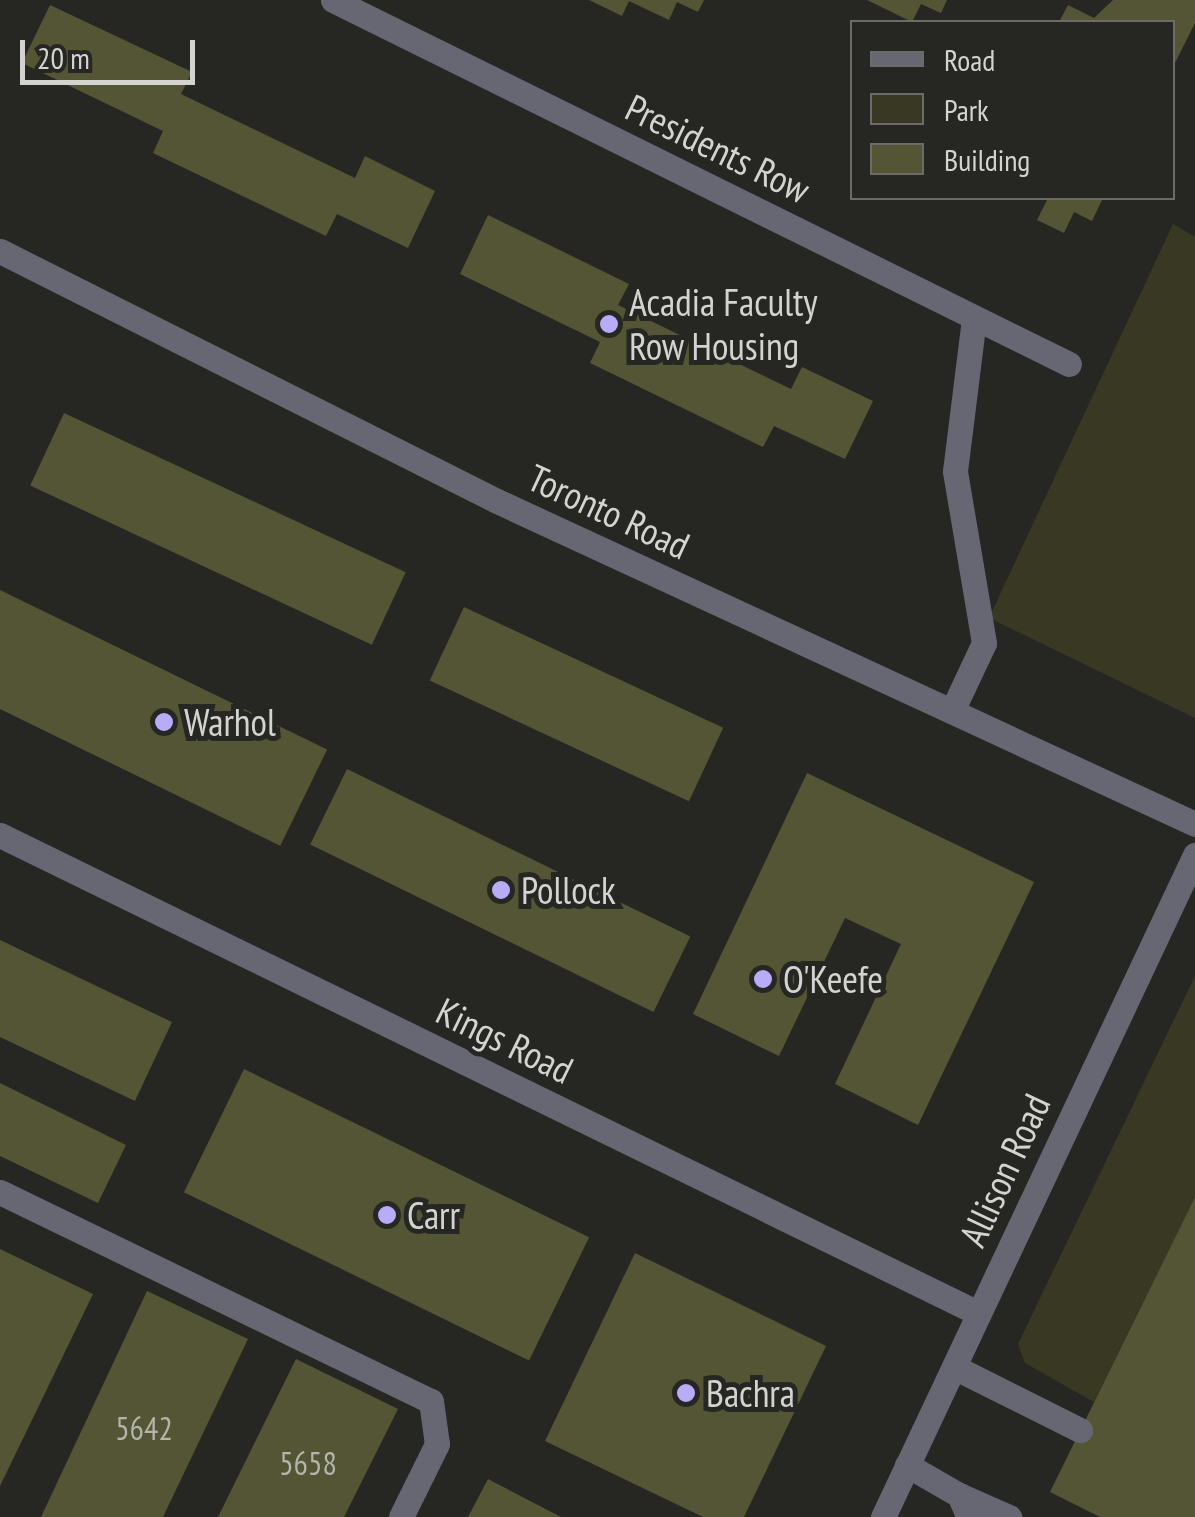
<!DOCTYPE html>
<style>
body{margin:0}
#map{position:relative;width:1195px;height:1517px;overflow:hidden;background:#262723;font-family:"PT Sans Narrow",sans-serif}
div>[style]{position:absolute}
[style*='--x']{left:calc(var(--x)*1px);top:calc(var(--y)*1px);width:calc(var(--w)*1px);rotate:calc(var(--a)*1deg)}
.green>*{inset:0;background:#393923}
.building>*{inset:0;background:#545535;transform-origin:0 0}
.minor>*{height:25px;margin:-12.5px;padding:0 12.5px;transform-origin:12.5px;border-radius:12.5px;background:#676673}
.dots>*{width:28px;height:28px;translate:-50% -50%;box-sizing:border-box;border:5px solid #262723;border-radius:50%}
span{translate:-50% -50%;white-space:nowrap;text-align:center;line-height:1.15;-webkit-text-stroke:10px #262723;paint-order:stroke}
.number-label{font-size:32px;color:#b3b4aa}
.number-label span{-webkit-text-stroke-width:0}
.street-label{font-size:38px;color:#d3d3d1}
.poi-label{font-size:38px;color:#d3d3d1}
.left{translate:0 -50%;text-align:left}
.legend{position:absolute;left:850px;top:20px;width:325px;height:180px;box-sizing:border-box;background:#262723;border:2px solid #6b6c69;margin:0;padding:12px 18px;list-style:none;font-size:30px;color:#d3d3d1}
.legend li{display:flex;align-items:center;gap:20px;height:50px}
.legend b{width:50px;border:2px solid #6b6c69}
.scale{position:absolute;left:20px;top:40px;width:175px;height:45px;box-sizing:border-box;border:5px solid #d3d3d1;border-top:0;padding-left:12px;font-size:30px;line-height:35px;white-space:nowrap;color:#d3d3d1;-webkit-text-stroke:8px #262723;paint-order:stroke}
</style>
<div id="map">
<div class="green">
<div style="clip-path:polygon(1173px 224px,1195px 237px,1195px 718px,989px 618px)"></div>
<div style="clip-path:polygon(1195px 976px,1195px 1197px,1094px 1402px,1025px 1363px,1018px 1344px)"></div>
</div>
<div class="building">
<div style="clip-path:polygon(589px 0,704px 0,698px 12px,677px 2px,669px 20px,629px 1px,622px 16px)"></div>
<div style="clip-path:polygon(867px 0,947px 0,941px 13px,921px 4px,912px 22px)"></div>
<div style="clip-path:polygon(1113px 0,1195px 0,1195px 23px,1172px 69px,1172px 22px,1059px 22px,1068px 5px,1094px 18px)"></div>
<div style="clip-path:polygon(50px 5px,192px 72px,181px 94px,355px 178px,365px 156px,435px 191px,408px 248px,337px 214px,326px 236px,153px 153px,163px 131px,22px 63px)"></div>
<div style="clip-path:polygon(1048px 198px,1103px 198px,1092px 221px,1074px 212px,1064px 233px,1037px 220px)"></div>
<div style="clip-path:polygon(488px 215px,629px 284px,618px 305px,791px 389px,802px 367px,873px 401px,845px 459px,774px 426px,763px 447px,590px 363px,600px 342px,460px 274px)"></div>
<div style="left:64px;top:413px;width:377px;height:80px;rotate:25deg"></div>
<div style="left:0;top:590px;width:364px;height:107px;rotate:26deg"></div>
<div style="left:464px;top:607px;width:286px;height:81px;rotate:25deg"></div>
<div style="left:347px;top:769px;width:382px;height:84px;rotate:26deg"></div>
<div style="clip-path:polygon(807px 773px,1034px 882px,918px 1125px,835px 1084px,901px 944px,845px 918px,779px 1056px,693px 1014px)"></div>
<div style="clip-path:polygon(0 940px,172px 1022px,135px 1101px,0 1037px)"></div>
<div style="left:244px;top:1069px;width:384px;height:137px;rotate:26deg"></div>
<div style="clip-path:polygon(0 1083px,126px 1145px,98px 1203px,0 1156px)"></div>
<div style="clip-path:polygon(1195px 1197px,1195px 1517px,1100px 1517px,1050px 1492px)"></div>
<div style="clip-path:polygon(0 1249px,93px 1294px,0 1486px)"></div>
<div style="clip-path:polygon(635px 1253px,826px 1346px,744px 1517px,703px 1517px,545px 1441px)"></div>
<div style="clip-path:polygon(147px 1291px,248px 1339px,163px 1517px,41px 1517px)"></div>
<div style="clip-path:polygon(296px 1359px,398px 1409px,344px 1517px,218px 1517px)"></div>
<div style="clip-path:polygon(488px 1479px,561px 1517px,468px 1517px)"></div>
</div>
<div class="minor">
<div style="--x:333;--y:0;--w:821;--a:26.32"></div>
<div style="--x:0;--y:251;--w:556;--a:26.7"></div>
<div style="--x:497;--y:501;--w:769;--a:24.83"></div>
<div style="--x:952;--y:711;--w:75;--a:-64.8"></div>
<div style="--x:984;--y:643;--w:174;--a:-99.6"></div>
<div style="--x:955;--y:471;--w:154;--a:-82.9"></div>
<div style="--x:0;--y:835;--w:1089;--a:26.05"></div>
<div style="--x:0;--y:1192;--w:479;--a:25.9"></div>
<div style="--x:431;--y:1401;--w:43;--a:82.1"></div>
<div style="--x:437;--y:1444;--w:81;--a:116.3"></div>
<div style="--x:954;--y:1367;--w:141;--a:26.6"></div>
<div style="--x:907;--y:1465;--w:60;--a:30"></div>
<div style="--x:959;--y:1495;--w:24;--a:66"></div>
<div style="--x:959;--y:1495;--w:55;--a:23.7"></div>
<div style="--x:883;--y:1517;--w:732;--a:-64.77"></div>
</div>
<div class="dots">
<div style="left:609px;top:324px;background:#b8abf7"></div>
<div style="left:164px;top:722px;background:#b8abf7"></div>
<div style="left:501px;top:890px;background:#b8abf7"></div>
<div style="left:763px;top:979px;background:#b8abf7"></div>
<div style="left:387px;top:1215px;background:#b8abf7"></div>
<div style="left:686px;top:1393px;background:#b8abf7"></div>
</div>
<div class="number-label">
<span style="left:144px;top:1428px">5642</span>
<span style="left:308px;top:1463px">5658</span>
</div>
<div class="street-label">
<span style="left:718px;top:148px;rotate:26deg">Presidents Row</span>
<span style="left:609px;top:511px;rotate:25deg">Toronto Road</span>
<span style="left:505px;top:1040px;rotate:26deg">Kings Road</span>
<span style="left:1004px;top:1170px;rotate:-65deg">Allison Road</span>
</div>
<div class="poi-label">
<span class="left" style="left:629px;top:324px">Acadia Faculty<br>Row Housing</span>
<span class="left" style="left:184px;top:722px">Warhol</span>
<span class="left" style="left:521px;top:890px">Pollock</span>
<span class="left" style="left:783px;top:979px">O'Keefe</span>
<span class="left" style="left:407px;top:1215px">Carr</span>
<span class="left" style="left:706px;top:1393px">Bachra</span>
</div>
<ul class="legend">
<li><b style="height:12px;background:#676673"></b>Road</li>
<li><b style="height:28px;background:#393923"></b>Park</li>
<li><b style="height:28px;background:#545535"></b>Building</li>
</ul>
<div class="scale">20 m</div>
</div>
